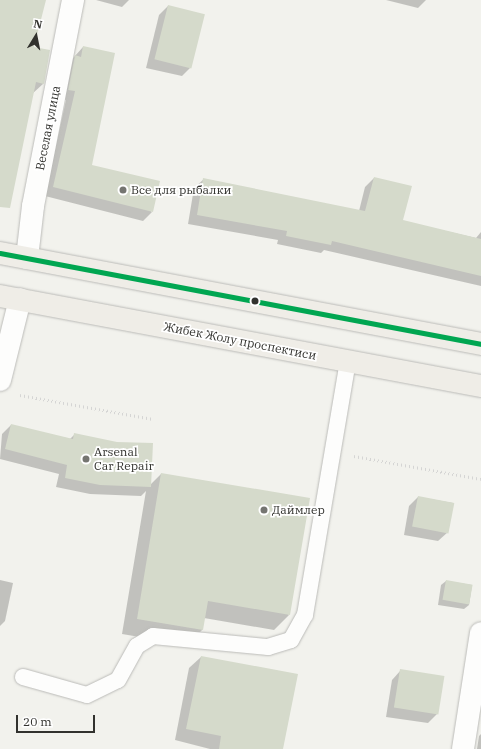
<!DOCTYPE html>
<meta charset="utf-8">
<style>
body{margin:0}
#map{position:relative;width:481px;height:749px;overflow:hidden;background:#f2f2ed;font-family:"IBM Plex Serif",serif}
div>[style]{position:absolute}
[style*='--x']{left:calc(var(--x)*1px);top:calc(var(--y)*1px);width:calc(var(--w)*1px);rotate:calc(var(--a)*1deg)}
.shadow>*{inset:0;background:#0003}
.building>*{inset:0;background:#d5dacb;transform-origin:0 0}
.path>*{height:2.5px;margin-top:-1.25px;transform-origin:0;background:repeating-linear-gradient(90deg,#d5d5d4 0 1px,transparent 0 4px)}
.roads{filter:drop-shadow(0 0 1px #bbbbb8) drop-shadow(0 0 1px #bbbbb8)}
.service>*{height:16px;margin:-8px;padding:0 8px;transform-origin:8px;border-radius:8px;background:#fdfdfc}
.minor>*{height:22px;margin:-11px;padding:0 11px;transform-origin:11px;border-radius:11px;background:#fdfdfc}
.primary>*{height:22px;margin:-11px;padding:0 11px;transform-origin:11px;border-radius:11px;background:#efede7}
.bus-1>*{height:5px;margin:-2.5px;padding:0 2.5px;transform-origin:2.5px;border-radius:2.5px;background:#00a651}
.dots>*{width:11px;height:11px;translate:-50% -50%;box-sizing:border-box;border:2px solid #fff;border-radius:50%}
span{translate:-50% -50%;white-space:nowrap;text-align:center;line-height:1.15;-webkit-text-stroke:3.5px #fff;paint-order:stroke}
.street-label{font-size:12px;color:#32322e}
.poi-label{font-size:12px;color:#32322e}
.left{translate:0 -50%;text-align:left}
.north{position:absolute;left:16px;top:16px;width:40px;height:40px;-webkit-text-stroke:3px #fff;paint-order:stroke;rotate:10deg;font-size:11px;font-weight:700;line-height:16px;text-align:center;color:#32322e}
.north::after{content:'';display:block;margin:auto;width:14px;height:18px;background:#32322e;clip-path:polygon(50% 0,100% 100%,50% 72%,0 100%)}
.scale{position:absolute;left:16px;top:715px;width:79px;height:18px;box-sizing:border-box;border:2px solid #32322e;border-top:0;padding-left:5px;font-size:12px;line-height:14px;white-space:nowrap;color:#32322e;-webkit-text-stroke:3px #fff;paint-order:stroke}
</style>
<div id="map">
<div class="shadow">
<div style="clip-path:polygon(0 0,45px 0,32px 48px,43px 84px,32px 94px,0 183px)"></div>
<div style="clip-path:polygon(96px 0,129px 0,122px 7px)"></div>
<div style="clip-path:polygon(386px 0,426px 0,418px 8px)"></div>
<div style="clip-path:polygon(168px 6px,191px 67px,182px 76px,146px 68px,159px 15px)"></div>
<div style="clip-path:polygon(83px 47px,90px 166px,152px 212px,143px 221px,45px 196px,66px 100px,60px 98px,66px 66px)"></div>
<div style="clip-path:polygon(374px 178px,402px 221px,476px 238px,481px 232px,481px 286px,324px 250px,321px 253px,277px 244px,278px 240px,188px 224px,194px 188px,204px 179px,359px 211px,365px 187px)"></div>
<div style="clip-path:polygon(11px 425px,70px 439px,74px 435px,150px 485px,161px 474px,289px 615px,274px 630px,204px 618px,202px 630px,187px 645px,122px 634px,146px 491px,141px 496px,90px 494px,56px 487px,59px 474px,0 459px,2px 434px)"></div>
<div style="clip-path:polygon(418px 497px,453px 503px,448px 532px,438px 541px,404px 535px,409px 506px)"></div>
<div style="clip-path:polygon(0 580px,13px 583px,5px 621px,0 626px)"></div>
<div style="clip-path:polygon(446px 581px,472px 585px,469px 605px,464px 609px,438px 605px,441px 585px)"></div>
<div style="clip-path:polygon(201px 657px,281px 749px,210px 749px,175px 740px,189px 668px)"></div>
<div style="clip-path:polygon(401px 670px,437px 714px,428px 723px,386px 717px,392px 680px)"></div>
<div style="clip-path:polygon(481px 734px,481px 749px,477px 749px,479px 736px)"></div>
</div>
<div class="building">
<div style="clip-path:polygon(0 0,46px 0,34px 47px,50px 50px,44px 84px,36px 82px,10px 208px,0 207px)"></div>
<div style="left:168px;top:5px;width:38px;height:56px;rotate:14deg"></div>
<div style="clip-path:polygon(83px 46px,115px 53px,92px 165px,160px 181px,153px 212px,53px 187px,75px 91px,68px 90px,75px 55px,81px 57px)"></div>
<div style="clip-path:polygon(374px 177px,412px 186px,403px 220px,481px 239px,481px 276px,332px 241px,331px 245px,286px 236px,287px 231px,197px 215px,203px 178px,365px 211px)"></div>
<div style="clip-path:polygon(11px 424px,73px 439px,74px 433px,117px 442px,153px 443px,151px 487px,100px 485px,65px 478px,67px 465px,5px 449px)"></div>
<div style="clip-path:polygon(161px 473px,310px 498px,290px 615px,208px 601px,203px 630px,137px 619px)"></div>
<div style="left:418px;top:496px;width:37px;height:31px;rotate:11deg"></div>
<div style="left:446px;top:580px;width:27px;height:20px;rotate:10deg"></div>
<div style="clip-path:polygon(201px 656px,298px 674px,283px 749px,219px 749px,221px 736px,186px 729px)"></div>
<div style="left:400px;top:669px;width:45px;height:39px;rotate:9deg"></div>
</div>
<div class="path">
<div style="--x:20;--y:395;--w:135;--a:10.2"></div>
<div style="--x:354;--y:456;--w:129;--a:10.3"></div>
</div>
<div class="roads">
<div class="service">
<div style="--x:23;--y:677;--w:66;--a:15.7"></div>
<div style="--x:87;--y:695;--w:34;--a:-26"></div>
<div style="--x:118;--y:680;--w:39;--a:-61"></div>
<div style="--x:137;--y:646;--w:19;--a:-32"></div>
<div style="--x:153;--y:636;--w:116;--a:5.5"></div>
<div style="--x:268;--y:647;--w:24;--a:-17"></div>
<div style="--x:291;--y:640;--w:29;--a:-61"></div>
<div style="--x:305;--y:615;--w:258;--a:-80.4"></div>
</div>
<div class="minor">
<div style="--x:27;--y:258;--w:52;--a:-83.4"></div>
<div style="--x:33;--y:206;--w:210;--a:-79"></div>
<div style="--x:0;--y:380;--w:83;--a:-76.1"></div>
<div style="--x:463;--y:749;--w:117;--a:-81.2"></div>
</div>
<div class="primary">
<div style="--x:0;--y:253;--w:490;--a:10.7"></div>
<div style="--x:0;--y:296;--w:489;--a:10.6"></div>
</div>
</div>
<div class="bus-1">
<div style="--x:0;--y:253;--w:490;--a:10.7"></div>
</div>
<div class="dots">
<div style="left:123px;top:190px;background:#757571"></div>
<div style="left:255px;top:301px;background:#32322e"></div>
<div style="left:86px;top:459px;background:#757571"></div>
<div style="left:264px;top:510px;background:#757571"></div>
</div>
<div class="street-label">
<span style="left:48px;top:128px;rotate:-79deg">Веселая улица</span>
<span style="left:240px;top:341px;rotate:11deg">Жибек Жолу проспектиси</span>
</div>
<div class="poi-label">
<span class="left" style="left:131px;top:190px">Все для рыбалки</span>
<span class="left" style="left:94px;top:459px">Arsenal<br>Car Repair</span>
<span class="left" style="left:272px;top:510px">Даймлер</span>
</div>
<div class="north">N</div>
<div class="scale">20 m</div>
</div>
